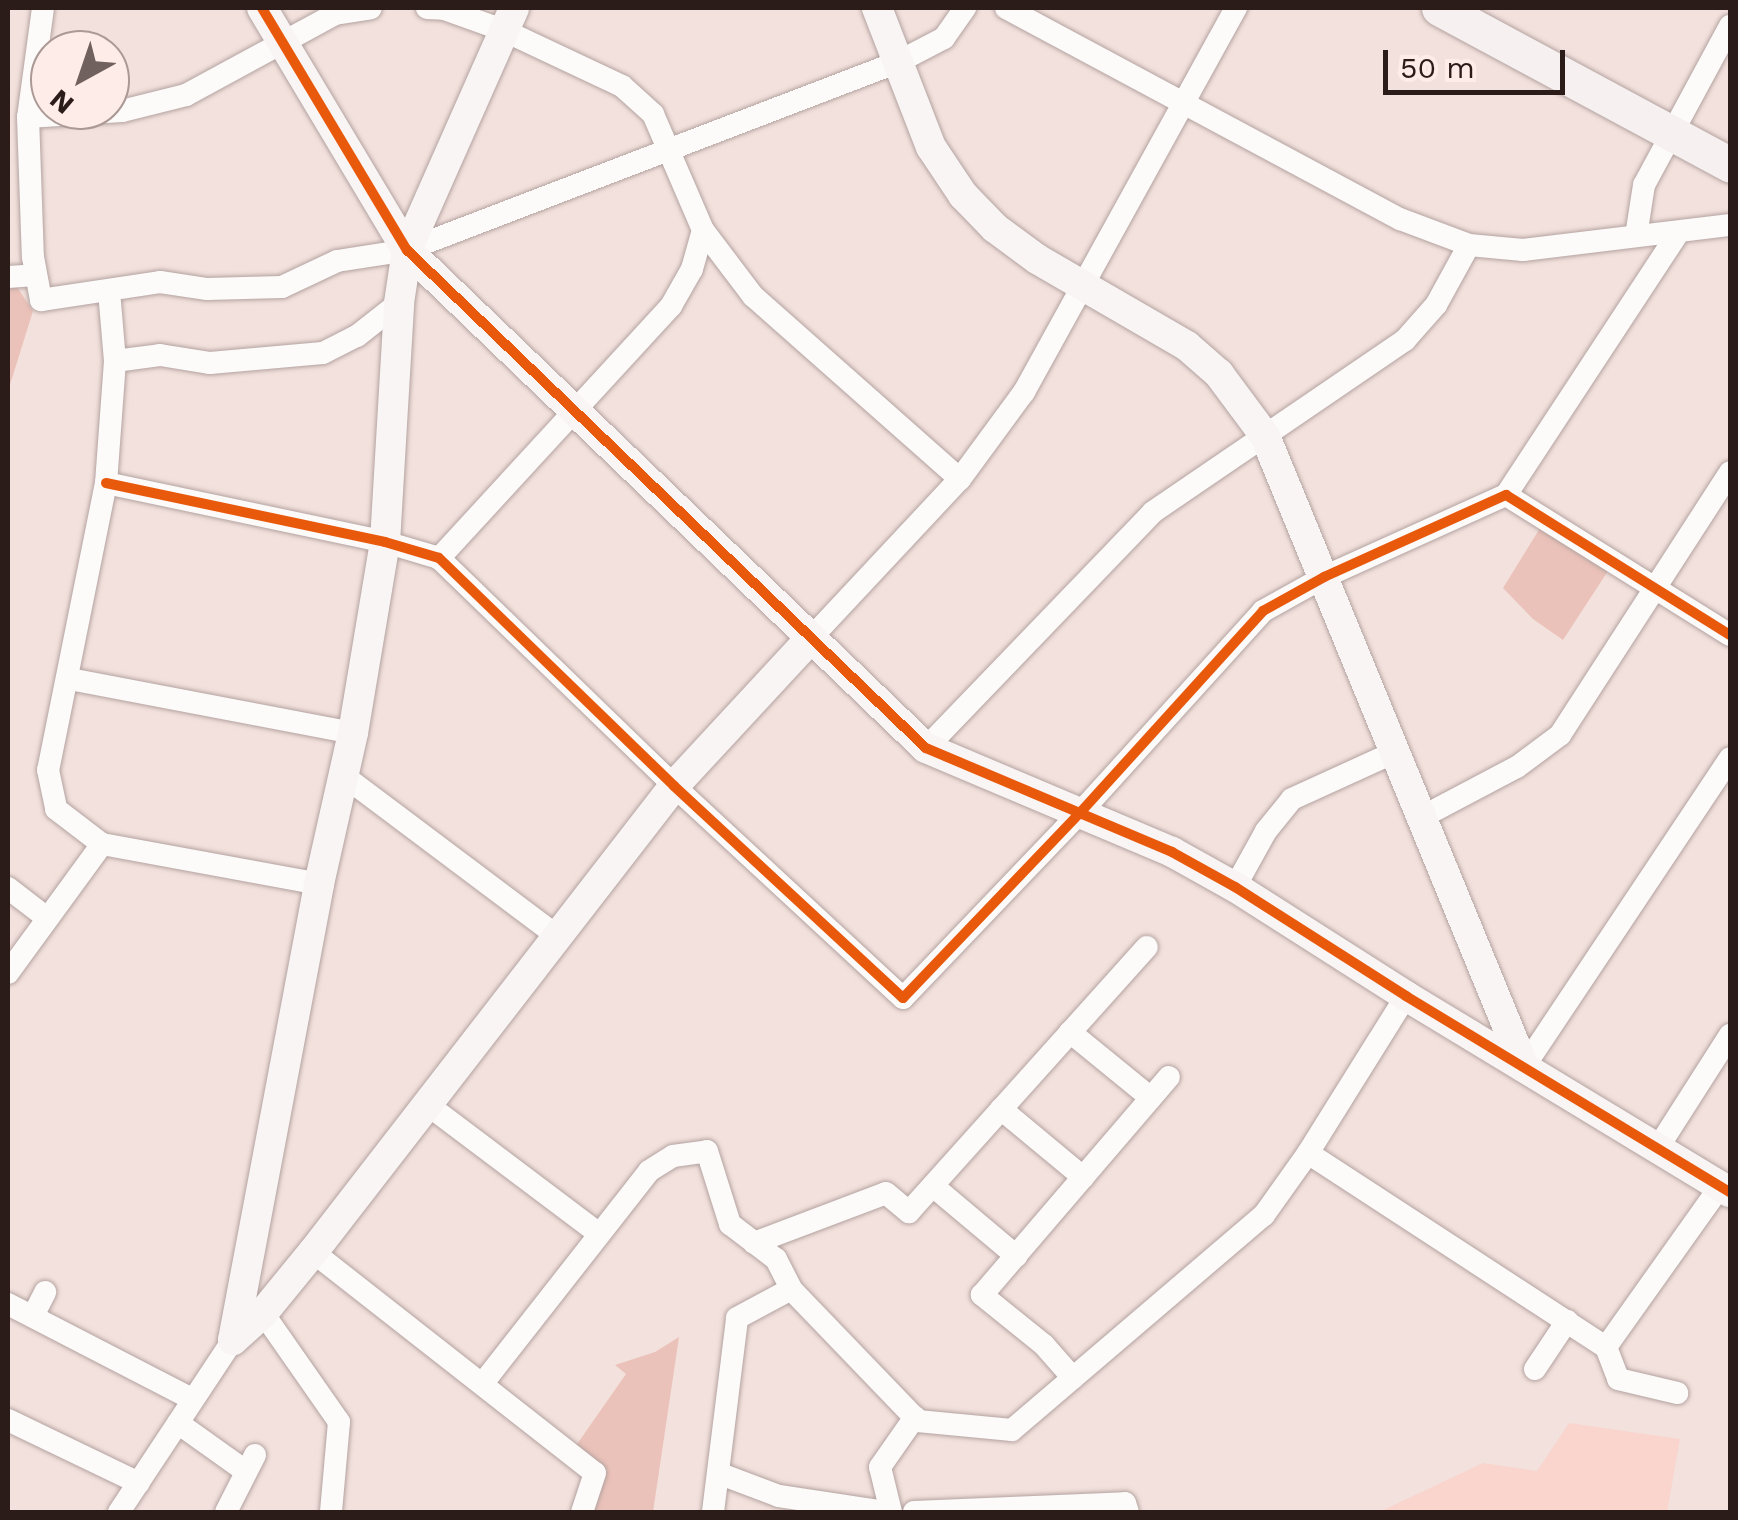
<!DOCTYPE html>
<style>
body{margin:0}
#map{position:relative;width:1738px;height:1520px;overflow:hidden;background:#f3e1dd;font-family:"Work Sans",sans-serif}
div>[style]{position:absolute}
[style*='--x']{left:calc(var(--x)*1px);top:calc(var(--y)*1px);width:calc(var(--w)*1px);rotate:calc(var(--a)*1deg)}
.built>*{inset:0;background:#f9d5ce}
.green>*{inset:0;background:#ebc2b9}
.roads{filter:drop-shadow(0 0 2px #b3a3a0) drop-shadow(0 0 2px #b3a3a0)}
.street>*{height:22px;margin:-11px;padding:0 11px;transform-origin:11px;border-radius:11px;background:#fdfafa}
.secondary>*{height:30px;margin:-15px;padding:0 15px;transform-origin:15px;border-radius:15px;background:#faf5f5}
.primary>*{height:35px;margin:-17.5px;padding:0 17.5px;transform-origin:17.5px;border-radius:17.5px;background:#f6f0f0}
.cycleway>*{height:10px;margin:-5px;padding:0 5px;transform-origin:5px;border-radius:5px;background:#e8590c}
span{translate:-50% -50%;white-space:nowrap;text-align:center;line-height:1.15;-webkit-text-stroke:8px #feece8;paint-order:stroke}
.frame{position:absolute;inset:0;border:10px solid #2b1c19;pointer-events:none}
.north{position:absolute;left:30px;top:30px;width:100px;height:100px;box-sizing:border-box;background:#feece8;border:2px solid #aa9995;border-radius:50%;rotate:220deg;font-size:28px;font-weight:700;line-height:40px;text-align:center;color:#2b1c19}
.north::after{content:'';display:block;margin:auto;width:35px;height:45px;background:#71615e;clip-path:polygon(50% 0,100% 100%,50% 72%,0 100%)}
.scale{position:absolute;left:1383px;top:50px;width:182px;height:45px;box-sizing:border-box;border:5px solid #2b1c19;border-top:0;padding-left:12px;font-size:30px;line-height:35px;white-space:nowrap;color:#2b1c19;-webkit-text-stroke:8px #feece8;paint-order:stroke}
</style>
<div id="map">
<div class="built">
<div style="clip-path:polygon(1569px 1423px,1680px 1439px,1667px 1512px,1379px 1512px,1483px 1463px,1537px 1471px)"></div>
</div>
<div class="green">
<div style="clip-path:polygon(15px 284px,33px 311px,8px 391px,8px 285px)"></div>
<div style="clip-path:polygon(1540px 528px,1608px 571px,1563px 640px,1533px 619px,1503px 588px)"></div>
<div style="clip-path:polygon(679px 1337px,653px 1512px,594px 1512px,607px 1470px,575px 1447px,626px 1374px,615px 1365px,655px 1352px)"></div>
</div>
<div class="roads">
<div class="street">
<div style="--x:43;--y:8;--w:110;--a:97.8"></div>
<div style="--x:28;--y:117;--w:140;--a:88"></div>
<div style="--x:33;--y:257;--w:44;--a:79.5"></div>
<div style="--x:41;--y:300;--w:120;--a:-8.6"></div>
<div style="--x:160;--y:282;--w:48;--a:8.5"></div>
<div style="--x:207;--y:289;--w:75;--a:-1.5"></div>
<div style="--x:282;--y:287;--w:61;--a:-25.3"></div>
<div style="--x:337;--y:261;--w:71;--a:-8.9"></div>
<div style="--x:407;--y:250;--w:526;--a:-20.95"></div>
<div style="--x:898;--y:62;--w:52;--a:-27.6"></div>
<div style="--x:944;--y:38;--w:37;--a:-55"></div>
<div style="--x:427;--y:8;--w:17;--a:3"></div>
<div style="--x:444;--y:9;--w:63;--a:19.6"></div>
<div style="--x:503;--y:30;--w:132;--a:25.2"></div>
<div style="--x:622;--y:86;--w:42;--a:42.1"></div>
<div style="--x:653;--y:114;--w:126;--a:66.7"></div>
<div style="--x:703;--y:230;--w:41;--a:105.8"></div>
<div style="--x:692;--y:269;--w:43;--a:119.6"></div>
<div style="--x:671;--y:306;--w:343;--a:132.6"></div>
<div style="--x:1006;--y:8;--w:447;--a:28.2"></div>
<div style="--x:1400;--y:219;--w:74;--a:20.6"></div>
<div style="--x:1469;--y:245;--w:54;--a:5.3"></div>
<div style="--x:1523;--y:250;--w:209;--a:-6.9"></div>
<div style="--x:28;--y:117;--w:94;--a:-3.7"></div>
<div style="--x:122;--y:111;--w:66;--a:-14"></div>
<div style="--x:186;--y:95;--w:170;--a:-28.5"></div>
<div style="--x:335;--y:14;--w:36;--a:-9"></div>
<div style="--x:703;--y:230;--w:83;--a:52.9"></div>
<div style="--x:753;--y:296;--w:276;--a:41.5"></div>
<div style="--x:1636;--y:236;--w:52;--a:-81.1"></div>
<div style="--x:1644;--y:185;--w:181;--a:-61.6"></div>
<div style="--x:8;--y:277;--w:27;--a:-4"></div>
<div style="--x:109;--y:291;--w:70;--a:85.1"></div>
<div style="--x:115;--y:361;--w:122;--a:94.2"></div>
<div style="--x:106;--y:483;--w:293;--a:101.4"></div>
<div style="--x:48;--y:770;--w:40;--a:78"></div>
<div style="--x:56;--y:809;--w:58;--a:37.3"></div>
<div style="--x:102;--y:844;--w:221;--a:10.4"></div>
<div style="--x:115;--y:361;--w:45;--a:-7.6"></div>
<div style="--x:160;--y:355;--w:51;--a:9.1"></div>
<div style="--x:210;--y:363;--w:113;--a:-5.1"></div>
<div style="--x:323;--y:353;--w:38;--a:-27"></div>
<div style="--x:357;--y:336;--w:53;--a:-38.2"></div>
<div style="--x:106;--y:483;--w:285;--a:11.9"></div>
<div style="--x:385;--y:542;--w:56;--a:16.5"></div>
<div style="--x:439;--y:558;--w:327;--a:44.1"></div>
<div style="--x:674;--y:786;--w:312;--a:42.8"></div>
<div style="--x:903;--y:998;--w:255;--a:-46.3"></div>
<div style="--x:1079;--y:814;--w:274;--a:-47.8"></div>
<div style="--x:1263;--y:611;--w:70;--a:-29.1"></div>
<div style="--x:1324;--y:577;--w:200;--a:-24.3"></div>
<div style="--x:1506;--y:495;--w:264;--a:32"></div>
<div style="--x:1506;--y:495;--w:313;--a:-56.7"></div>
<div style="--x:811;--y:638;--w:218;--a:-46.9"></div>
<div style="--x:960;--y:479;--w:108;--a:-53.7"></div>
<div style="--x:1024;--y:392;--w:439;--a:-61.1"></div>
<div style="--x:70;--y:679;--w:288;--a:10.8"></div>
<div style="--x:926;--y:748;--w:327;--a:-46.1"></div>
<div style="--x:1153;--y:512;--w:305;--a:-34.3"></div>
<div style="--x:1405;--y:340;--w:47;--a:-48.5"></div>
<div style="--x:1436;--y:305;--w:68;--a:-61.2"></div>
<div style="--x:344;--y:776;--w:265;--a:36.9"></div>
<div style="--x:1422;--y:817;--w:107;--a:-27.8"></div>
<div style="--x:1517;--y:767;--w:54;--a:-36.7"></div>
<div style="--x:1560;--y:735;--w:313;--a:-57.1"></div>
<div style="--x:1235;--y:887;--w:64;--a:-61"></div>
<div style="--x:1266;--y:831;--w:41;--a:-50.9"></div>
<div style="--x:1292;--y:799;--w:113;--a:-24.5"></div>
<div style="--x:8;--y:888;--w:49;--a:37.6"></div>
<div style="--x:8;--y:973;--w:160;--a:-53.9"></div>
<div style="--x:1070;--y:1032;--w:104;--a:39.2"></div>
<div style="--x:1524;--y:1067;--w:371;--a:-56.3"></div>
<div style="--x:428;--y:1105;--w:213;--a:37"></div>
<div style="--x:1001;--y:1109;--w:107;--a:39.7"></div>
<div style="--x:1659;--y:1146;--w:132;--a:-57.4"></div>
<div style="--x:1308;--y:1153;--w:356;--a:33.1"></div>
<div style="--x:1606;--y:1347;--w:199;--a:-54.6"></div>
<div style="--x:933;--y:1186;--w:109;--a:40.1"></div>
<div style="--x:754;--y:1243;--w:141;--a:-20.7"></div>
<div style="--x:886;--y:1193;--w:30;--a:40"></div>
<div style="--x:909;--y:1212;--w:356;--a:-48.1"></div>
<div style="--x:313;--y:1252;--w:358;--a:38.1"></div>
<div style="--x:595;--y:1473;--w:41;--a:108.4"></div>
<div style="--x:8;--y:1304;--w:207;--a:27.3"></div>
<div style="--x:263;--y:1313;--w:133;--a:55.1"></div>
<div style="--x:339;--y:1422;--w:90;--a:95.1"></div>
<div style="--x:33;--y:1316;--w:27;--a:-63"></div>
<div style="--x:1606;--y:1347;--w:34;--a:69"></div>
<div style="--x:1618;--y:1379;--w:61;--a:13.3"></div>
<div style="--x:1535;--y:1369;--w:58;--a:-56.3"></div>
<div style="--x:1073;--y:1378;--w:44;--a:-131.3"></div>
<div style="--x:1044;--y:1345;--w:80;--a:-141.1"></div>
<div style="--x:982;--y:1295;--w:287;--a:-49.4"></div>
<div style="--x:483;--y:1383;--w:269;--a:-51.9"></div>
<div style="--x:649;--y:1171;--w:28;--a:-32"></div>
<div style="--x:673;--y:1156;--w:34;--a:-8"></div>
<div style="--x:707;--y:1151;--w:77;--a:72.5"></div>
<div style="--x:730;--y:1224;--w:58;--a:37.3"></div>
<div style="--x:776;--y:1259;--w:34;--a:63"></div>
<div style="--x:791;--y:1289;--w:183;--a:46.1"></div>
<div style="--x:918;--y:1421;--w:94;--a:5.5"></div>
<div style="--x:1012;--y:1430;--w:331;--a:-40.5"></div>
<div style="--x:1264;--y:1215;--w:76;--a:-54.6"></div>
<div style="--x:1308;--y:1153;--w:185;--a:-58"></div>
<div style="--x:8;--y:1420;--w:145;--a:25.7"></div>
<div style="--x:178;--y:1423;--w:81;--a:35.5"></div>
<div style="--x:718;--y:1473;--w:65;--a:20.7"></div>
<div style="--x:779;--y:1496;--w:107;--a:8.6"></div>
<div style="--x:119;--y:1512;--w:206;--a:-56.5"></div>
<div style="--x:226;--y:1512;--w:64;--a:-63"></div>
<div style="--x:713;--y:1512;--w:195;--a:-82.9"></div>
<div style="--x:737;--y:1318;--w:61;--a:-28.2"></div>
<div style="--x:891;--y:1512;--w:46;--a:-103.7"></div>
<div style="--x:880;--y:1467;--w:61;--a:-55"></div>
<div style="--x:914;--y:1512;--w:211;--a:-2.4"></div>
<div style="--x:1125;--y:1503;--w:9;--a:72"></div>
</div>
<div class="secondary">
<div style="--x:262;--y:8;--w:282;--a:59.1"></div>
<div style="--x:407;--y:250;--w:719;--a:43.82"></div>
<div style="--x:926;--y:748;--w:267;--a:22.9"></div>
<div style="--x:1172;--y:852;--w:72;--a:29.1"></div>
<div style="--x:1235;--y:887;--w:203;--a:32.5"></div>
<div style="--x:1406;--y:996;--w:379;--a:31.2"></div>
<div style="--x:877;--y:8;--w:149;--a:68.8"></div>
<div style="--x:931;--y:147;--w:58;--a:56.3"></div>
<div style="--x:963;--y:195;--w:46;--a:45.9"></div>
<div style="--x:995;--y:228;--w:52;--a:36.4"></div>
<div style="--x:1037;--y:259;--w:173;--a:30.1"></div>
<div style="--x:1187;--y:346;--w:43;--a:41.2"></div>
<div style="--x:1219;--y:374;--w:77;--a:53.4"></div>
<div style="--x:1265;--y:436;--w:682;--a:67.68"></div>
<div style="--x:233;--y:1340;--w:464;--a:-79.3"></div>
<div style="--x:319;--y:884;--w:155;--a:-77.3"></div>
<div style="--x:353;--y:733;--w:194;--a:-80.5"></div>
<div style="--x:385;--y:542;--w:239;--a:-86.6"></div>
<div style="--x:399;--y:303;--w:54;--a:-81.4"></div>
<div style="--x:407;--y:250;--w:265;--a:-66.1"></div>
<div style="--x:233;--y:1340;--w:40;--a:-42"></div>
<div style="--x:263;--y:1313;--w:79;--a:-50.7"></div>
<div style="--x:313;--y:1252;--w:589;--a:-52.24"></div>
<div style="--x:674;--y:786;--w:202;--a:-47.2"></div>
</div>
<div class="primary">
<div style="--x:1439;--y:8;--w:331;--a:28.3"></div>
</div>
</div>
<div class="cycleway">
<div style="--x:262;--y:8;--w:282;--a:59.1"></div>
<div style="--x:407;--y:250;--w:719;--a:43.82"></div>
<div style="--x:926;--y:748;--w:267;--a:22.9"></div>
<div style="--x:1172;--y:852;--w:72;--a:29.1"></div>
<div style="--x:1235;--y:887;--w:203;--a:32.5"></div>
<div style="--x:1406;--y:996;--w:379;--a:31.2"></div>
<div style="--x:106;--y:483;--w:285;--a:11.9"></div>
<div style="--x:385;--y:542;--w:56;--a:16.5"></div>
<div style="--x:439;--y:558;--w:327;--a:44.1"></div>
<div style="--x:674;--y:786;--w:312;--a:42.8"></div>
<div style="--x:903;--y:998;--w:255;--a:-46.3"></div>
<div style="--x:1079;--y:814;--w:274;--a:-47.8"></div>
<div style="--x:1263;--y:611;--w:70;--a:-29.1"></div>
<div style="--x:1324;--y:577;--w:200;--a:-24.3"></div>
<div style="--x:1506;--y:495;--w:264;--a:32"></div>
</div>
<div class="frame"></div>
<div class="north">N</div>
<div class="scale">50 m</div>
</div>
